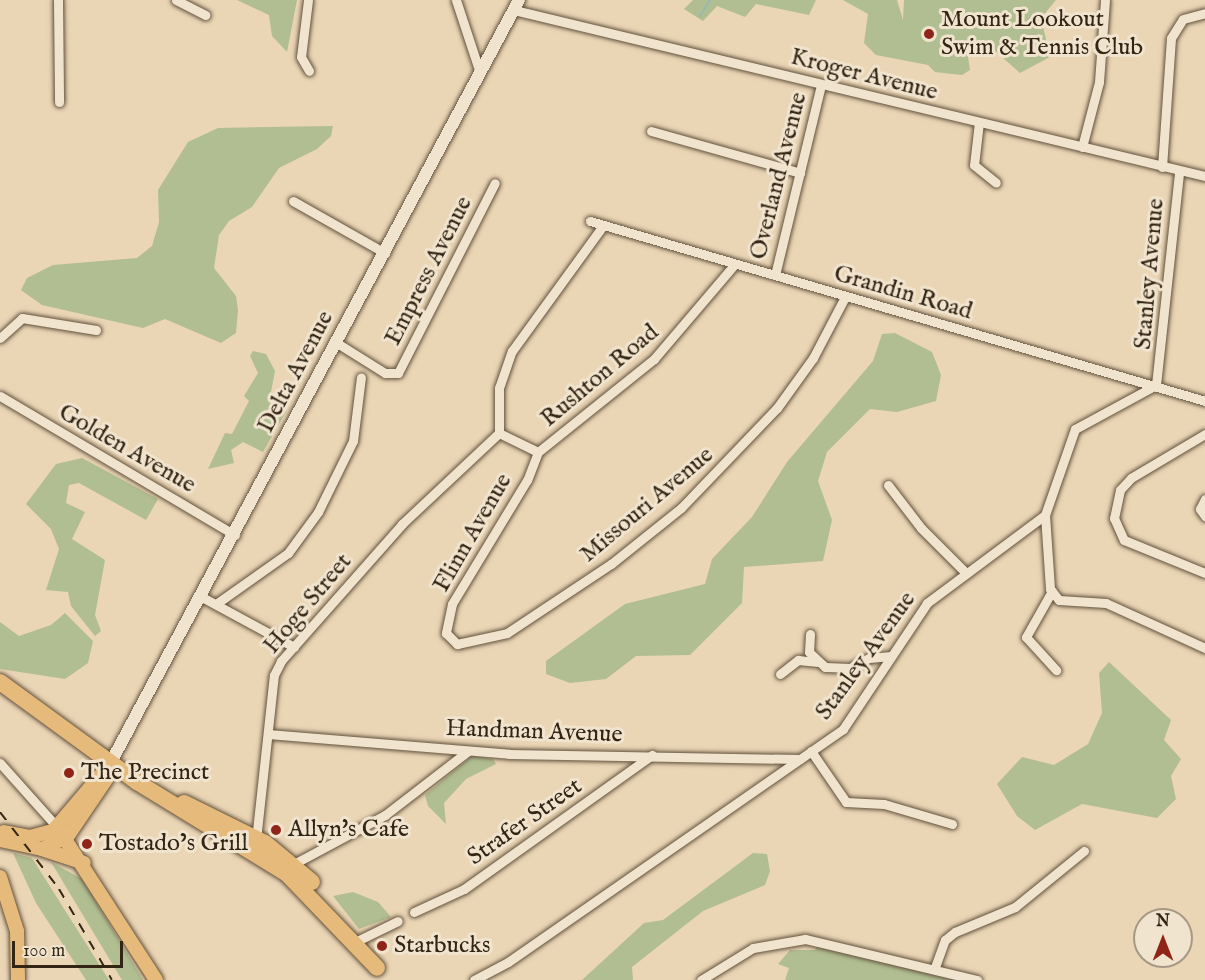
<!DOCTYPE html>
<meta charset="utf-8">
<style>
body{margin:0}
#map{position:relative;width:1205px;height:980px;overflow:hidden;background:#ead5b5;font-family:"IM FELL English",serif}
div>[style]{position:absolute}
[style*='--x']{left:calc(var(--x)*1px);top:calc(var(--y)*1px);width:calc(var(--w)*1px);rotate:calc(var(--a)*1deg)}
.green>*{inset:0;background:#b1be91}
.stream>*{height:2px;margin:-1px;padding:0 1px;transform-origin:1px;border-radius:1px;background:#98b9ae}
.roads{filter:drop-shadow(0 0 2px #61513c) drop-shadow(0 0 2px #61513c)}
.street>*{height:9px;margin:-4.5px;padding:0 4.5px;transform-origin:4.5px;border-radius:4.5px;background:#f1e4cf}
.secondary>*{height:12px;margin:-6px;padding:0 6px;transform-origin:6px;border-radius:6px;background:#f1e4cf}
.primary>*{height:14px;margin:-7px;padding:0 7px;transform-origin:7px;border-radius:7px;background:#e5ba7a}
.highway>*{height:16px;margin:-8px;padding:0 8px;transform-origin:8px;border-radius:8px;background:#e5ba7a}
.rail>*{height:2px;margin-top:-1px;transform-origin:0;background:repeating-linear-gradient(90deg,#332514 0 10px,transparent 0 20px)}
.dots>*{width:16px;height:16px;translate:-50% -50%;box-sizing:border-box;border:3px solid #f1e4cf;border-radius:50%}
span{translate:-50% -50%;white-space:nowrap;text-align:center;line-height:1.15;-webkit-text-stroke:6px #f1e4cf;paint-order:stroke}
.poi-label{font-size:24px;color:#332514}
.left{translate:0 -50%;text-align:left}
.street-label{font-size:24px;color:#332514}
.north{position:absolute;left:1133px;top:908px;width:60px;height:60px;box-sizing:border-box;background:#f1e4cf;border:2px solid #a59884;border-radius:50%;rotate:0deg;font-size:16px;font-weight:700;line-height:24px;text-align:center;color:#332514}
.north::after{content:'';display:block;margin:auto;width:21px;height:27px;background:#8f2418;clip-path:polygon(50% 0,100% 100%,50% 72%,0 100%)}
.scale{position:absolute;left:12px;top:941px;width:111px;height:27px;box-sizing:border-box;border:3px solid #332514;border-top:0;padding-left:8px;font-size:18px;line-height:21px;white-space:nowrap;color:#332514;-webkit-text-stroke:4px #f1e4cf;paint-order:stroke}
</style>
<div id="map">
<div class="green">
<div style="clip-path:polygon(237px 0,297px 0,287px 52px,272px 36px,269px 15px)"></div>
<div style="clip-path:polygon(693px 0,816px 0,809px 15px,756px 4px,745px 17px,717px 6px,703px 21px,684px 9px)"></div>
<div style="clip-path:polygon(843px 0,897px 0,903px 20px,904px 0,1056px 0,1041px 18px,1050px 57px,1020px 73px,984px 41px,983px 48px,966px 44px,970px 70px,962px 75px,935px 72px,928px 65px,876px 55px,864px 43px,868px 14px)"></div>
<div style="clip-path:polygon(333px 126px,331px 136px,317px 149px,279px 168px,252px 207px,229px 221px,219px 235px,214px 268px,236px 296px,238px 310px,236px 333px,221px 343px,165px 319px,143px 328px,42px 305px,21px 290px,27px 278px,53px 265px,137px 258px,152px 246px,159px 222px,158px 190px,188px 142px,218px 128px)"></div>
<div style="clip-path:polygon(895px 333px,932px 352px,941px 375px,936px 401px,897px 412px,870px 409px,827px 452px,818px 481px,832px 520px,823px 561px,744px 567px,742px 603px,690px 655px,636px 656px,606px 679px,570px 683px,546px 674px,546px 661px,625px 604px,705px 584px,712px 559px,752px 517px,787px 462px,873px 361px,882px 334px)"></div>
<div style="clip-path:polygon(253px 351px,266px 354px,275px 371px,269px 402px,286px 412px,263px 452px,243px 442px,231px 450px,234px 463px,208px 469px,225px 433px,232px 434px,249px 401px,244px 396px,258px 373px,250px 356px)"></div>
<div style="clip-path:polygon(82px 458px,158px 499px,146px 520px,79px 483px,69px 485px,66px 503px,85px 512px,72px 539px,105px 560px,95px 615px,101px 631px,95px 636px,71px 606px,68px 592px,46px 590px,59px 549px,51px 529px,26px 504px,56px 464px)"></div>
<div style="clip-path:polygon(65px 613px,93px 641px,88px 663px,65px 679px,0 669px,0 622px,19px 636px,51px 625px)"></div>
<div style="clip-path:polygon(1109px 662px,1171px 720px,1164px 740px,1181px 759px,1171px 776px,1176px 799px,1157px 818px,1082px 804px,1035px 830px,1017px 816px,997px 784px,1022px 757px,1054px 765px,1088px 744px,1102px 713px,1099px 673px)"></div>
<div style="clip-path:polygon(472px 756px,493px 759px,496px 764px,466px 779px,444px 803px,446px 824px,428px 806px,425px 795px)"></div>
<div style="clip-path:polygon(13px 853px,32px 858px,109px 980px,86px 980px,36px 903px)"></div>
<div style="clip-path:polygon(753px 853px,767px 854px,770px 871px,765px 885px,703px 911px,632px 967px,633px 980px,582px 980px,644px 923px,663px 920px)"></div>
<div style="clip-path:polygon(51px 862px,82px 879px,143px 980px,122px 980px)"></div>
<div style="clip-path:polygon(353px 892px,378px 902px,391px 917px,359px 929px,333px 896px)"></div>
<div style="clip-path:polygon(821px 940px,977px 980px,785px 980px,789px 968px,778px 964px,790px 950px,815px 950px)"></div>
</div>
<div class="stream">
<div style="--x:700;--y:16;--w:19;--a:-58"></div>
</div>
<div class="roads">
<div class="street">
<div style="--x:58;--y:0;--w:102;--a:89.4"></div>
<div style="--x:176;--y:0;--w:33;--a:27"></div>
<div style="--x:308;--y:0;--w:57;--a:97"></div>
<div style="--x:301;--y:57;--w:16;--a:60"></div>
<div style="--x:456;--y:0;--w:77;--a:71.8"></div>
<div style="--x:514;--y:10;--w:711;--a:13.51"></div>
<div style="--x:979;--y:122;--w:43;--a:96.6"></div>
<div style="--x:974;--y:165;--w:28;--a:39"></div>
<div style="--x:651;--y:131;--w:155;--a:15.7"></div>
<div style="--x:1082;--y:147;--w:67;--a:-75.3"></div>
<div style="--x:1099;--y:82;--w:82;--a:-85.8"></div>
<div style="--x:1162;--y:167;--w:129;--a:-86"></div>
<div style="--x:1171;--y:38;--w:22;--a:-58"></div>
<div style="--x:1183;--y:19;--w:23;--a:-15"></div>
<div style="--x:293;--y:201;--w:106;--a:29.5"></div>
<div style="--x:590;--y:221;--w:641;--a:16.31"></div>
<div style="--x:775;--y:275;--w:195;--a:-76.4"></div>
<div style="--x:0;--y:338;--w:30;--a:-42"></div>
<div style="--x:22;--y:318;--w:75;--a:9.2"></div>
<div style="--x:337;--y:343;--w:57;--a:32"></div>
<div style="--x:385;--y:373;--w:13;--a:0"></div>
<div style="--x:398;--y:373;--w:213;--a:-63"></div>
<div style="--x:0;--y:396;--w:273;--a:30.6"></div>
<div style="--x:499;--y:433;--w:43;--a:26"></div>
<div style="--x:538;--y:452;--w:149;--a:-38.7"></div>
<div style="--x:654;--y:359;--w:123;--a:-49.6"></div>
<div style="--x:499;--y:433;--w:45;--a:-90"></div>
<div style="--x:499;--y:388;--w:39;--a:-71"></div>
<div style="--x:512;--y:351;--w:153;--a:-54"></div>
<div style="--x:1205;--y:434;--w:86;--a:149.3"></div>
<div style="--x:1131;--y:478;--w:16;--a:133"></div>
<div style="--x:1120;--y:490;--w:29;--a:102"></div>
<div style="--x:1114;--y:518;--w:24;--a:66"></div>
<div style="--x:1124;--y:540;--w:87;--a:22.2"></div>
<div style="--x:538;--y:452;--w:30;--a:111"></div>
<div style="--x:527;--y:480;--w:145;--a:121.2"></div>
<div style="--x:452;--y:604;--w:30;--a:102"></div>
<div style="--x:446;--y:633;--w:16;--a:45"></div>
<div style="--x:457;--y:644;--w:51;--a:-12.4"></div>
<div style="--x:507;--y:633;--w:125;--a:-33.6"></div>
<div style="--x:611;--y:564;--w:90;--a:-38.7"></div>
<div style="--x:681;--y:508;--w:139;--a:-46.2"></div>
<div style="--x:777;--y:408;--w:62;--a:-54.2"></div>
<div style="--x:813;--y:358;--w:69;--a:-62.3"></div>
<div style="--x:888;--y:485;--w:54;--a:52.5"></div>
<div style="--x:921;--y:528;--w:64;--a:45"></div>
<div style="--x:1205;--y:499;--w:11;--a:117"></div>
<div style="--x:1200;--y:509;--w:9;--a:54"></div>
<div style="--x:1045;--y:515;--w:74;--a:86.1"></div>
<div style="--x:1050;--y:589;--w:14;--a:51"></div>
<div style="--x:1059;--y:600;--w:47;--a:3.7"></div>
<div style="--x:1106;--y:603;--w:109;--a:24.4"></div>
<div style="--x:1052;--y:591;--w:53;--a:119.5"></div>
<div style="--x:1026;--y:637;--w:45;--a:47.7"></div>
<div style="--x:200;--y:596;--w:107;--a:28.5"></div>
<div style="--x:216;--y:604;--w:88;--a:-35.3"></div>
<div style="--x:288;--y:553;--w:51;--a:-53.8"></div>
<div style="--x:318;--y:512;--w:79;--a:-63.8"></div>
<div style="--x:353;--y:441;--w:64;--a:-82.9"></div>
<div style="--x:810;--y:634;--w:18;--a:93"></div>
<div style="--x:809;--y:652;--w:22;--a:43"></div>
<div style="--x:825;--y:667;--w:25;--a:2"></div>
<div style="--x:850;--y:668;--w:21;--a:-28"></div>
<div style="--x:869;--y:658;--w:22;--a:-5"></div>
<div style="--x:780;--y:674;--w:23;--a:-38"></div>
<div style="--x:798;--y:660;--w:18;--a:6"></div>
<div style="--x:268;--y:734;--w:242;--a:4.7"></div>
<div style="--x:509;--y:754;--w:291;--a:1"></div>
<div style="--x:811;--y:751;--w:62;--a:55.5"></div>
<div style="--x:846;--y:802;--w:38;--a:3"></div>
<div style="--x:884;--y:804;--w:71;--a:16.4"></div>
<div style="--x:0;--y:763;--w:86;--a:48.3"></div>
<div style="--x:256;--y:840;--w:166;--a:-83.8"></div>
<div style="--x:274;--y:675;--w:16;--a:-63"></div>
<div style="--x:281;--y:661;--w:183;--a:-48.5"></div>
<div style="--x:402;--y:524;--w:133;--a:-43.2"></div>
<div style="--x:290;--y:866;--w:108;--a:-28.2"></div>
<div style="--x:385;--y:815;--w:105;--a:-37.6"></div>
<div style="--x:414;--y:912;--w:55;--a:-24.7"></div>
<div style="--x:464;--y:889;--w:231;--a:-35.5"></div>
<div style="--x:359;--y:940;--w:43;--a:-26"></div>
<div style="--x:935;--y:967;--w:29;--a:-70"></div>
<div style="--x:945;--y:940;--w:13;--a:-39"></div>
<div style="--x:955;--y:932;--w:65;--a:-22.6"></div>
<div style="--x:1015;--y:907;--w:89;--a:-39.1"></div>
<div style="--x:474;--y:980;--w:38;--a:-28"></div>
<div style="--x:508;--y:962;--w:408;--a:-34.8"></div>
<div style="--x:843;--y:729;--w:151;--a:-56.3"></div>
<div style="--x:927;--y:603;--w:147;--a:-36.7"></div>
<div style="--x:1045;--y:515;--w:91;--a:-70.8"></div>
<div style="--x:1075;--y:429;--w:92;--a:-28.5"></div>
<div style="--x:1156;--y:385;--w:214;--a:-83.8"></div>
<div style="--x:701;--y:980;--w:61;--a:-31.6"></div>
<div style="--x:753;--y:948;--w:53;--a:-9.8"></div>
<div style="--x:805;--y:939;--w:177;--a:13.4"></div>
</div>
<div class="secondary">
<div style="--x:110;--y:764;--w:867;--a:-61.84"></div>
</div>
<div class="primary">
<div style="--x:57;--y:827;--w:182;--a:57.1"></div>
<div style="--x:4;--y:832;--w:26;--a:11"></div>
<div style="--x:30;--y:837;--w:24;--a:-15"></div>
<div style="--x:53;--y:831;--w:88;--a:-49.6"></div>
<div style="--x:0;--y:840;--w:43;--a:12.1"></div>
<div style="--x:42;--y:849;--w:28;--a:-26"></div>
<div style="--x:67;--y:837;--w:71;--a:-55.9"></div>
<div style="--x:107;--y:778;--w:14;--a:-78"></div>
<div style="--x:42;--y:849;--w:44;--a:18.4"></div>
<div style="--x:0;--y:877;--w:57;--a:72.5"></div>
<div style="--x:17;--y:931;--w:49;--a:88.8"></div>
</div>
<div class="highway">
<div style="--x:0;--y:682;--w:170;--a:36.1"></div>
<div style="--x:137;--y:782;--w:176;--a:31.5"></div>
<div style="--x:287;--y:874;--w:130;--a:46.2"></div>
<div style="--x:184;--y:803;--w:90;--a:26.3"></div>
<div style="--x:265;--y:843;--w:61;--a:39.7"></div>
</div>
</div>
<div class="rail">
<div style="--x:0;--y:812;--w:97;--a:52.5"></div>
<div style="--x:59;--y:889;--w:105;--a:59.8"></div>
</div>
<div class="dots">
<div style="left:929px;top:34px;background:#8f2418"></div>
<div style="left:69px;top:773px;background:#8f2418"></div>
<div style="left:276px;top:830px;background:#8f2418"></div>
<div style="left:87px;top:844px;background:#8f2418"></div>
<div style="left:382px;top:946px;background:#8f2418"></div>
</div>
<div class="poi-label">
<span class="left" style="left:941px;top:34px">Mount Lookout<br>Swim &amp; Tennis Club</span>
<span class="left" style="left:81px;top:773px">The Precinct</span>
<span class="left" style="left:288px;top:830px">Allyn's Cafe</span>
<span class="left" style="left:99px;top:844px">Tostado’s Grill</span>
<span class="left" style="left:394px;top:946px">Starbucks</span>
</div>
<div class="street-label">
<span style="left:864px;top:75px;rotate:14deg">Kroger Avenue</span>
<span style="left:779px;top:176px;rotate:-76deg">Overland Avenue</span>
<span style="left:429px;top:271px;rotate:-63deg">Empress Avenue</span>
<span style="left:1150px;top:274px;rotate:-85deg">Stanley Avenue</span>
<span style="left:903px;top:293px;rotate:16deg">Grandin Road</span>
<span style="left:296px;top:372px;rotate:-62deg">Delta Avenue</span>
<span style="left:600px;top:376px;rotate:-40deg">Rushton Road</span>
<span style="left:127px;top:449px;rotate:30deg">Golden Avenue</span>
<span style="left:647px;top:505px;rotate:-40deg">Missouri Avenue</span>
<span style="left:473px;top:533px;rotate:-60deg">Flinn Avenue</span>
<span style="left:308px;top:604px;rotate:-50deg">Hoge Street</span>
<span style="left:866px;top:656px;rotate:-54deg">Stanley Avenue</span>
<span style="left:534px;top:732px;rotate:2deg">Handman Avenue</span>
<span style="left:525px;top:822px;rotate:-35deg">Strafer Street</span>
</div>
<div class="north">N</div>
<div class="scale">100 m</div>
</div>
